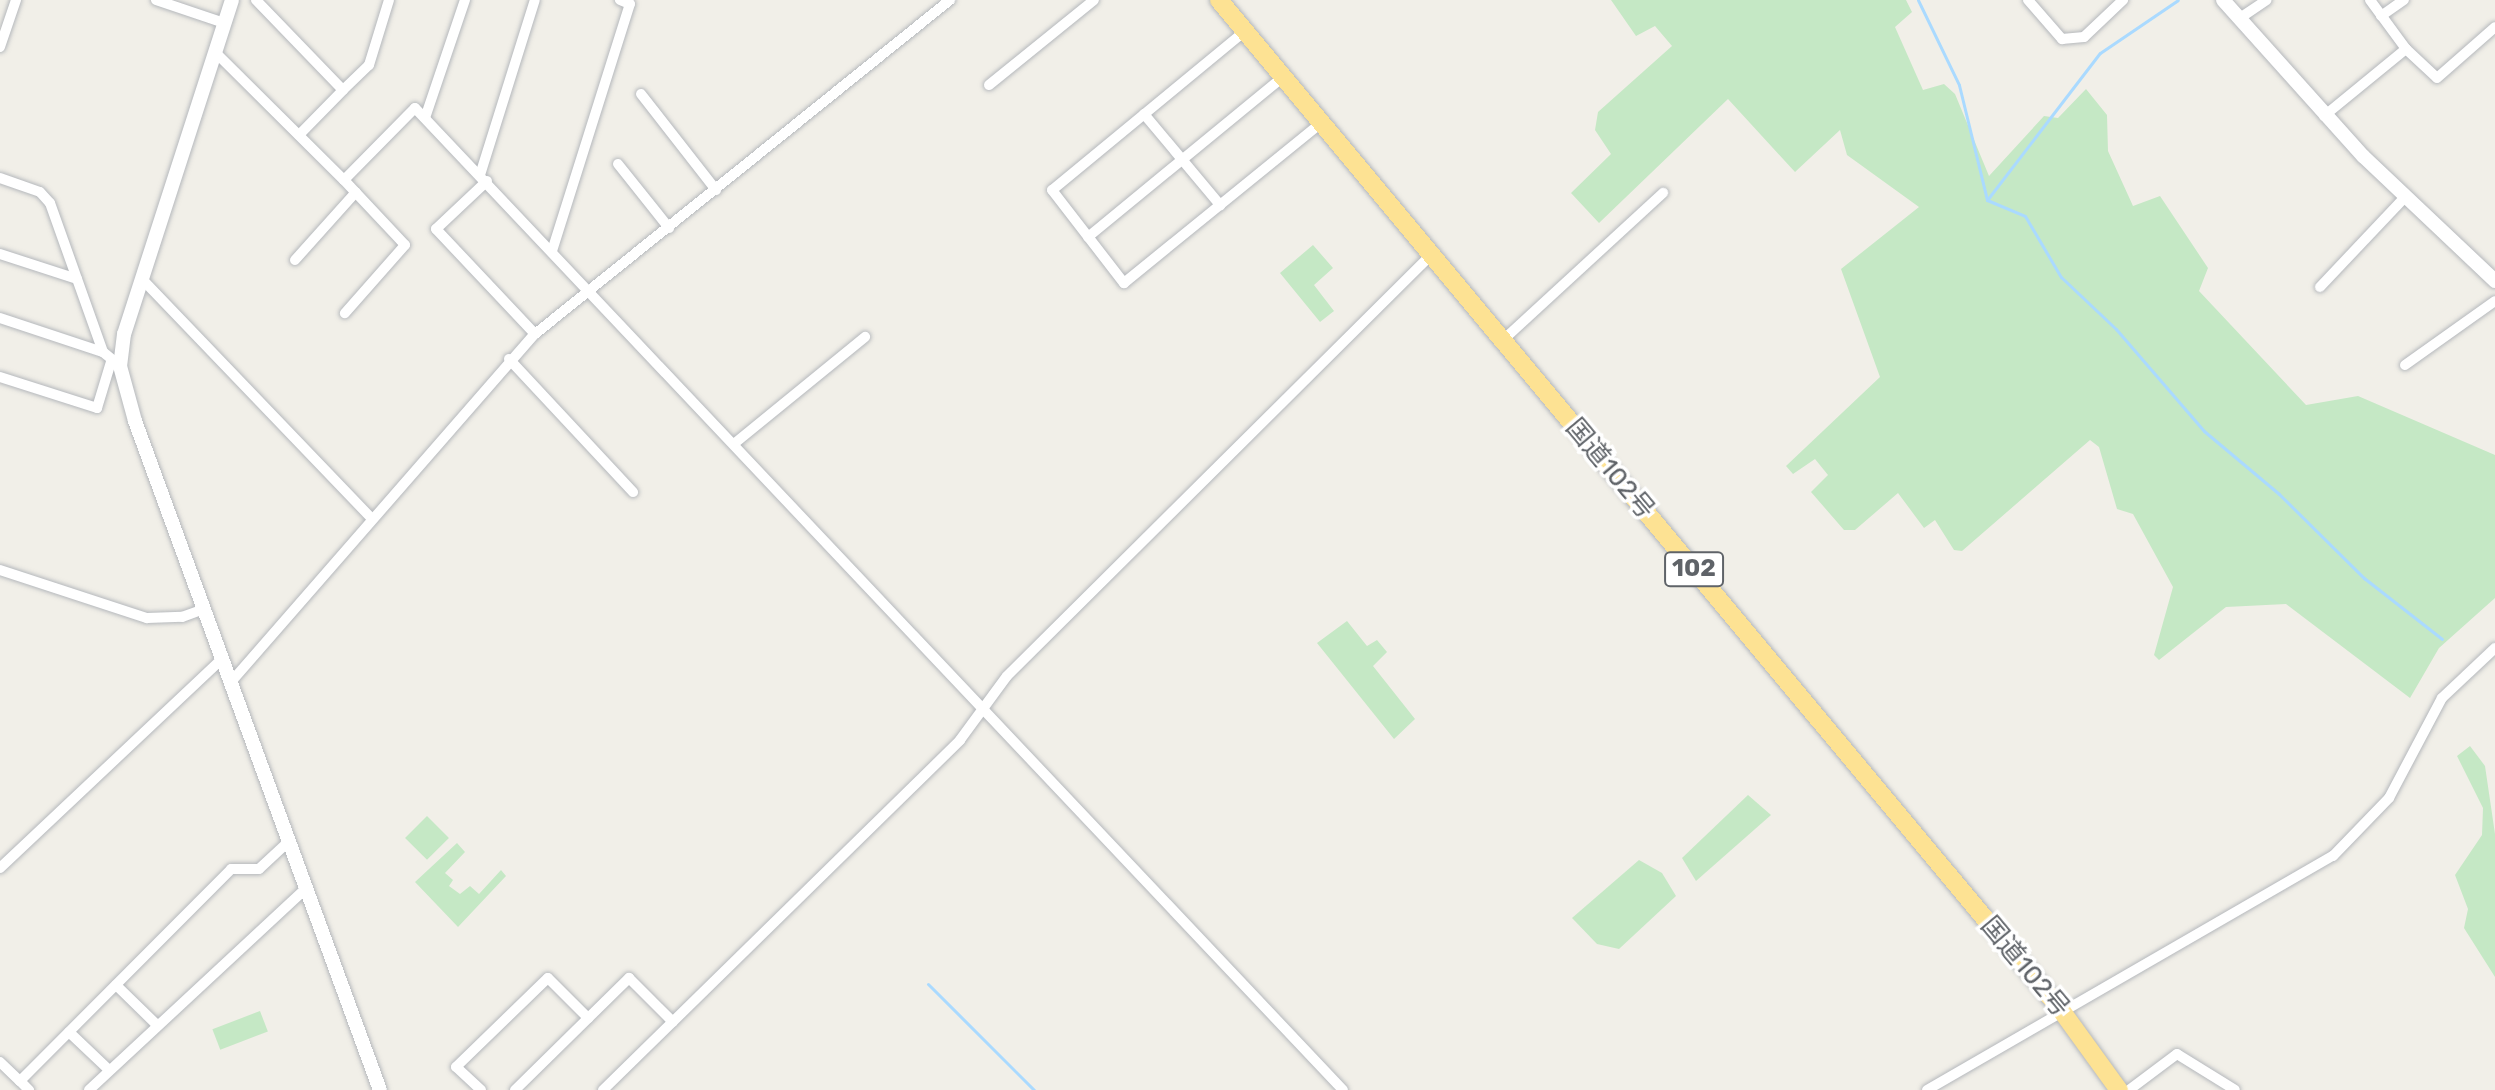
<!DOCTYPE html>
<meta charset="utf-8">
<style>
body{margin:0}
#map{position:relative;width:2495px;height:1090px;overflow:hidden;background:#f1efe8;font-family:Rubik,"Noto Sans JP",sans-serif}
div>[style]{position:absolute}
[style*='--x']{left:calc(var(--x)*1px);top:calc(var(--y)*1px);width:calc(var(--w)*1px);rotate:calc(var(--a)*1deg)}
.green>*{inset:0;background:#c5e8c5;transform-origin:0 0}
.stream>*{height:3px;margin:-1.5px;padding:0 1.5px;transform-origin:1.5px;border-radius:1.5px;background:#aadaff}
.roads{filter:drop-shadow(0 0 2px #b5b8bc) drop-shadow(0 0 2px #b5b8bc)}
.street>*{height:10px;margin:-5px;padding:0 5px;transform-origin:5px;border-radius:5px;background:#fff}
.secondary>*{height:14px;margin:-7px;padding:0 7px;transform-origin:7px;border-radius:7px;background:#fff}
.highway>*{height:18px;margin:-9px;padding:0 9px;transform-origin:9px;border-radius:9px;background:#fde293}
span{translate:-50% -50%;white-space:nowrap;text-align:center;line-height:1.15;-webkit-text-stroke:7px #fff;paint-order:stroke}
.shield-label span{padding:2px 6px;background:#fff;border:2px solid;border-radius:6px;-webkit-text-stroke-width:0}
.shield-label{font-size:24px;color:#5f6368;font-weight:700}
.street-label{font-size:26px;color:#5f6368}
</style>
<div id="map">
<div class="green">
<div style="clip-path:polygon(1611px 0,1906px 0,1912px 12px,1895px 27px,1923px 90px,1944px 84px,1955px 94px,1989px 176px,2044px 116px,2058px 118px,2086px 89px,2107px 115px,2108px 151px,2133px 206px,2160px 196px,2208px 268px,2199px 291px,2306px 405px,2358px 396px,2495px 455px,2495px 598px,2439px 648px,2410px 698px,2286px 604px,2226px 607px,2159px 660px,2154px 655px,2173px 587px,2133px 514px,2117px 509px,2099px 447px,2090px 440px,1962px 551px,1954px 550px,1935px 520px,1924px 528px,1898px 493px,1855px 530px,1844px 530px,1811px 492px,1828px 475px,1815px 459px,1793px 474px,1786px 466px,1880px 377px,1841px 269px,1919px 207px,1847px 155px,1840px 130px,1795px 172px,1728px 99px,1599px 223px,1571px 193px,1611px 154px,1595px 130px,1598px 112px,1672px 46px,1655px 26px,1636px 36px)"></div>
<div style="clip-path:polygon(1313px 245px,1333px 268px,1314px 285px,1334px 311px,1320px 322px,1280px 273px)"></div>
<div style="clip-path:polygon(1347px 621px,1367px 646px,1377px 640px,1387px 652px,1373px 666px,1415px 719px,1394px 739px,1317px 643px)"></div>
<div style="clip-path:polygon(2470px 746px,2485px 766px,2495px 834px,2495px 977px,2464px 928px,2468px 909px,2455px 875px,2482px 835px,2483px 808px,2457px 756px)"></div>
<div style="clip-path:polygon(1748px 795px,1771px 815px,1696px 881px,1682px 858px)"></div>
<div style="left:427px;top:816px;width:31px;height:31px;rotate:45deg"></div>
<div style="clip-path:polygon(457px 843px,465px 852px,445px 873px,453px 880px,449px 886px,460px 894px,470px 886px,479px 894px,501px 870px,506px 876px,458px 927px,415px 882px)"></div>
<div style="clip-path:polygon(1639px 860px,1662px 873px,1676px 896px,1619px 949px,1597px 944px,1572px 918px)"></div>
<div style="left:260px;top:1011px;width:22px;height:51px;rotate:69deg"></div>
</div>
<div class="stream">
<div style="--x:1918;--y:0;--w:94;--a:64.2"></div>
<div style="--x:1959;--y:85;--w:118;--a:76.3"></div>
<div style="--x:1987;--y:200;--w:41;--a:22.8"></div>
<div style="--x:2025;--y:216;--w:71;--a:59.5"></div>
<div style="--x:2061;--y:277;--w:76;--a:43.4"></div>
<div style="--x:2116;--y:329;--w:135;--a:49.2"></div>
<div style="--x:2204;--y:431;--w:98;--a:40"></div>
<div style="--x:2279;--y:494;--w:120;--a:44.7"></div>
<div style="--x:2364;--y:578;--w:99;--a:38"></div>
<div style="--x:1987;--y:200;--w:185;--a:-52.5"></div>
<div style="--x:2100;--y:53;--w:94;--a:-34.2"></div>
<div style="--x:928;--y:984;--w:150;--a:45"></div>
</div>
<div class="roads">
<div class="street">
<div style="--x:156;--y:0;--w:72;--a:18.7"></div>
<div style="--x:256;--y:0;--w:125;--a:46"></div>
<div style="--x:343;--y:90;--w:36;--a:-44"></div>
<div style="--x:369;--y:65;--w:68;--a:-72.9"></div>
<div style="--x:2028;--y:0;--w:52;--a:48.9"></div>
<div style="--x:2062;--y:39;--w:22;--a:-5"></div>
<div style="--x:2084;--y:37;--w:54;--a:-43.5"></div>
<div style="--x:2370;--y:0;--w:61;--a:53.7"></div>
<div style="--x:2381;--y:16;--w:28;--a:-35"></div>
<div style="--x:2240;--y:18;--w:32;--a:-34"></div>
<div style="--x:1245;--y:31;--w:250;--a:140.5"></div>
<div style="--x:1052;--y:190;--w:118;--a:52.3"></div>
<div style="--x:1124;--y:283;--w:254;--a:-39.1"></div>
<div style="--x:0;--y:47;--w:50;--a:-71.2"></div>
<div style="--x:216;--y:53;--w:180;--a:44.8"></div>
<div style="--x:344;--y:180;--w:101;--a:-45.4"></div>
<div style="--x:415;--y:108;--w:1351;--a:46.62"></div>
<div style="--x:989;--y:85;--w:135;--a:-39"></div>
<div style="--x:641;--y:94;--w:122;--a:52"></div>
<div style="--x:1144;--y:114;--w:119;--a:50.1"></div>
<div style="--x:2324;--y:116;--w:106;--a:-39.3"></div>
<div style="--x:2406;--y:49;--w:42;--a:43.1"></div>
<div style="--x:2437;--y:78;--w:77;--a:-41.3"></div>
<div style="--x:425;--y:118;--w:125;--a:-71.3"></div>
<div style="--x:299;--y:135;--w:63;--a:-45.6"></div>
<div style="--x:618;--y:164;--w:82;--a:51.4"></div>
<div style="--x:480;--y:175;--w:183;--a:-72.6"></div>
<div style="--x:0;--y:178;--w:42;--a:19.3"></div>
<div style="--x:40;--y:192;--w:15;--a:48"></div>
<div style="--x:50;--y:203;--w:158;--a:70.4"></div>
<div style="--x:103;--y:352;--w:22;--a:39"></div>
<div style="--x:344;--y:180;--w:89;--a:46.8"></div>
<div style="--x:405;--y:245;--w:91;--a:131.4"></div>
<div style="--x:487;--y:181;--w:70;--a:136.7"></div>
<div style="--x:436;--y:229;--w:144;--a:46.7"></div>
<div style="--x:1088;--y:237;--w:252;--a:-39.4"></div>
<div style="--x:552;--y:251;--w:259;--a:-72.5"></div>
<div style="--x:630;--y:4;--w:11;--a:-158"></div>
<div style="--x:0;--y:254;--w:81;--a:18"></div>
<div style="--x:295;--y:260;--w:91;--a:-48.1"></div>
<div style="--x:142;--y:279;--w:331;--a:46.2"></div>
<div style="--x:2320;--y:287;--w:124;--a:-46.6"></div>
<div style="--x:0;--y:318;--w:108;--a:18.3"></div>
<div style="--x:1502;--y:341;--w:219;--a:-42.6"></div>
<div style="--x:509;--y:359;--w:182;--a:47"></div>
<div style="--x:2405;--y:365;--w:110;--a:-35.4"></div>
<div style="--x:0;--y:377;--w:102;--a:17.7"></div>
<div style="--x:97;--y:408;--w:48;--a:-73.1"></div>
<div style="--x:735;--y:443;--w:168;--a:-39.2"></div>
<div style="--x:0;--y:570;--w:155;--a:18.1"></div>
<div style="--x:147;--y:618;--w:35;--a:-2"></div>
<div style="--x:182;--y:617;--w:23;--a:-20"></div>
<div style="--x:231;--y:682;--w:462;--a:-48.9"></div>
<div style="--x:535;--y:334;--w:533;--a:-38.83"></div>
<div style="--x:0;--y:868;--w:305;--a:-43.3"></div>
<div style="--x:116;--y:985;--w:56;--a:44.3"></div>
<div style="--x:69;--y:1032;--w:55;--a:43.5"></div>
<div style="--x:0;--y:1062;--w:28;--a:44"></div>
<div style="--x:20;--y:1081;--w:299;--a:-45.1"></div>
<div style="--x:231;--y:869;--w:28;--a:0"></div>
<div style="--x:259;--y:869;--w:41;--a:-43"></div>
<div style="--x:20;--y:1081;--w:13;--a:45"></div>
<div style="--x:89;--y:1090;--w:296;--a:-42.9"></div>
<div style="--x:481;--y:1090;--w:34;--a:-137"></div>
<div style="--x:456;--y:1067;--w:128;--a:-44.1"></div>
<div style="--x:548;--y:978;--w:57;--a:45"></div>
<div style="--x:515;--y:1090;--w:160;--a:-44.5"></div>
<div style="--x:629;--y:978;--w:62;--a:45"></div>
<div style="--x:603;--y:1090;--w:500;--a:-44.4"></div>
<div style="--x:960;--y:740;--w:79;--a:-53.7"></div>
<div style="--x:1007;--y:676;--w:598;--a:-44.8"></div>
<div style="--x:1927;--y:1090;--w:469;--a:-30"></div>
<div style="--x:2333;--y:856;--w:81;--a:-46"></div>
<div style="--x:2389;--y:798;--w:113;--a:-62.1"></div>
<div style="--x:2442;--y:698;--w:73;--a:-43.3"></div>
<div style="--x:2129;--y:1090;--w:60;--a:-36.9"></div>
<div style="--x:2177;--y:1054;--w:68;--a:31.8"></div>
</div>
<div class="secondary">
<div style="--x:232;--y:0;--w:351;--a:107.9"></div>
<div style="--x:124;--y:334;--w:32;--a:97"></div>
<div style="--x:120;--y:366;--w:57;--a:74.7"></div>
<div style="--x:135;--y:421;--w:712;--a:69.89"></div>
<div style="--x:2223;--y:0;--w:210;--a:48.1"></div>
<div style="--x:2363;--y:156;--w:182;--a:43.4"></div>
</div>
<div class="highway">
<div style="--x:1219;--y:0;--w:1315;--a:50.18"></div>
<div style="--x:2061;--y:1010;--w:99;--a:54.1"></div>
</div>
</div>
<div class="shield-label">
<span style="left:1694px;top:569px">102</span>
</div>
<div class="street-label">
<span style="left:1610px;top:469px;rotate:50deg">国道102号</span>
<span style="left:2025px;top:967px;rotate:50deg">国道102号</span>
</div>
</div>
